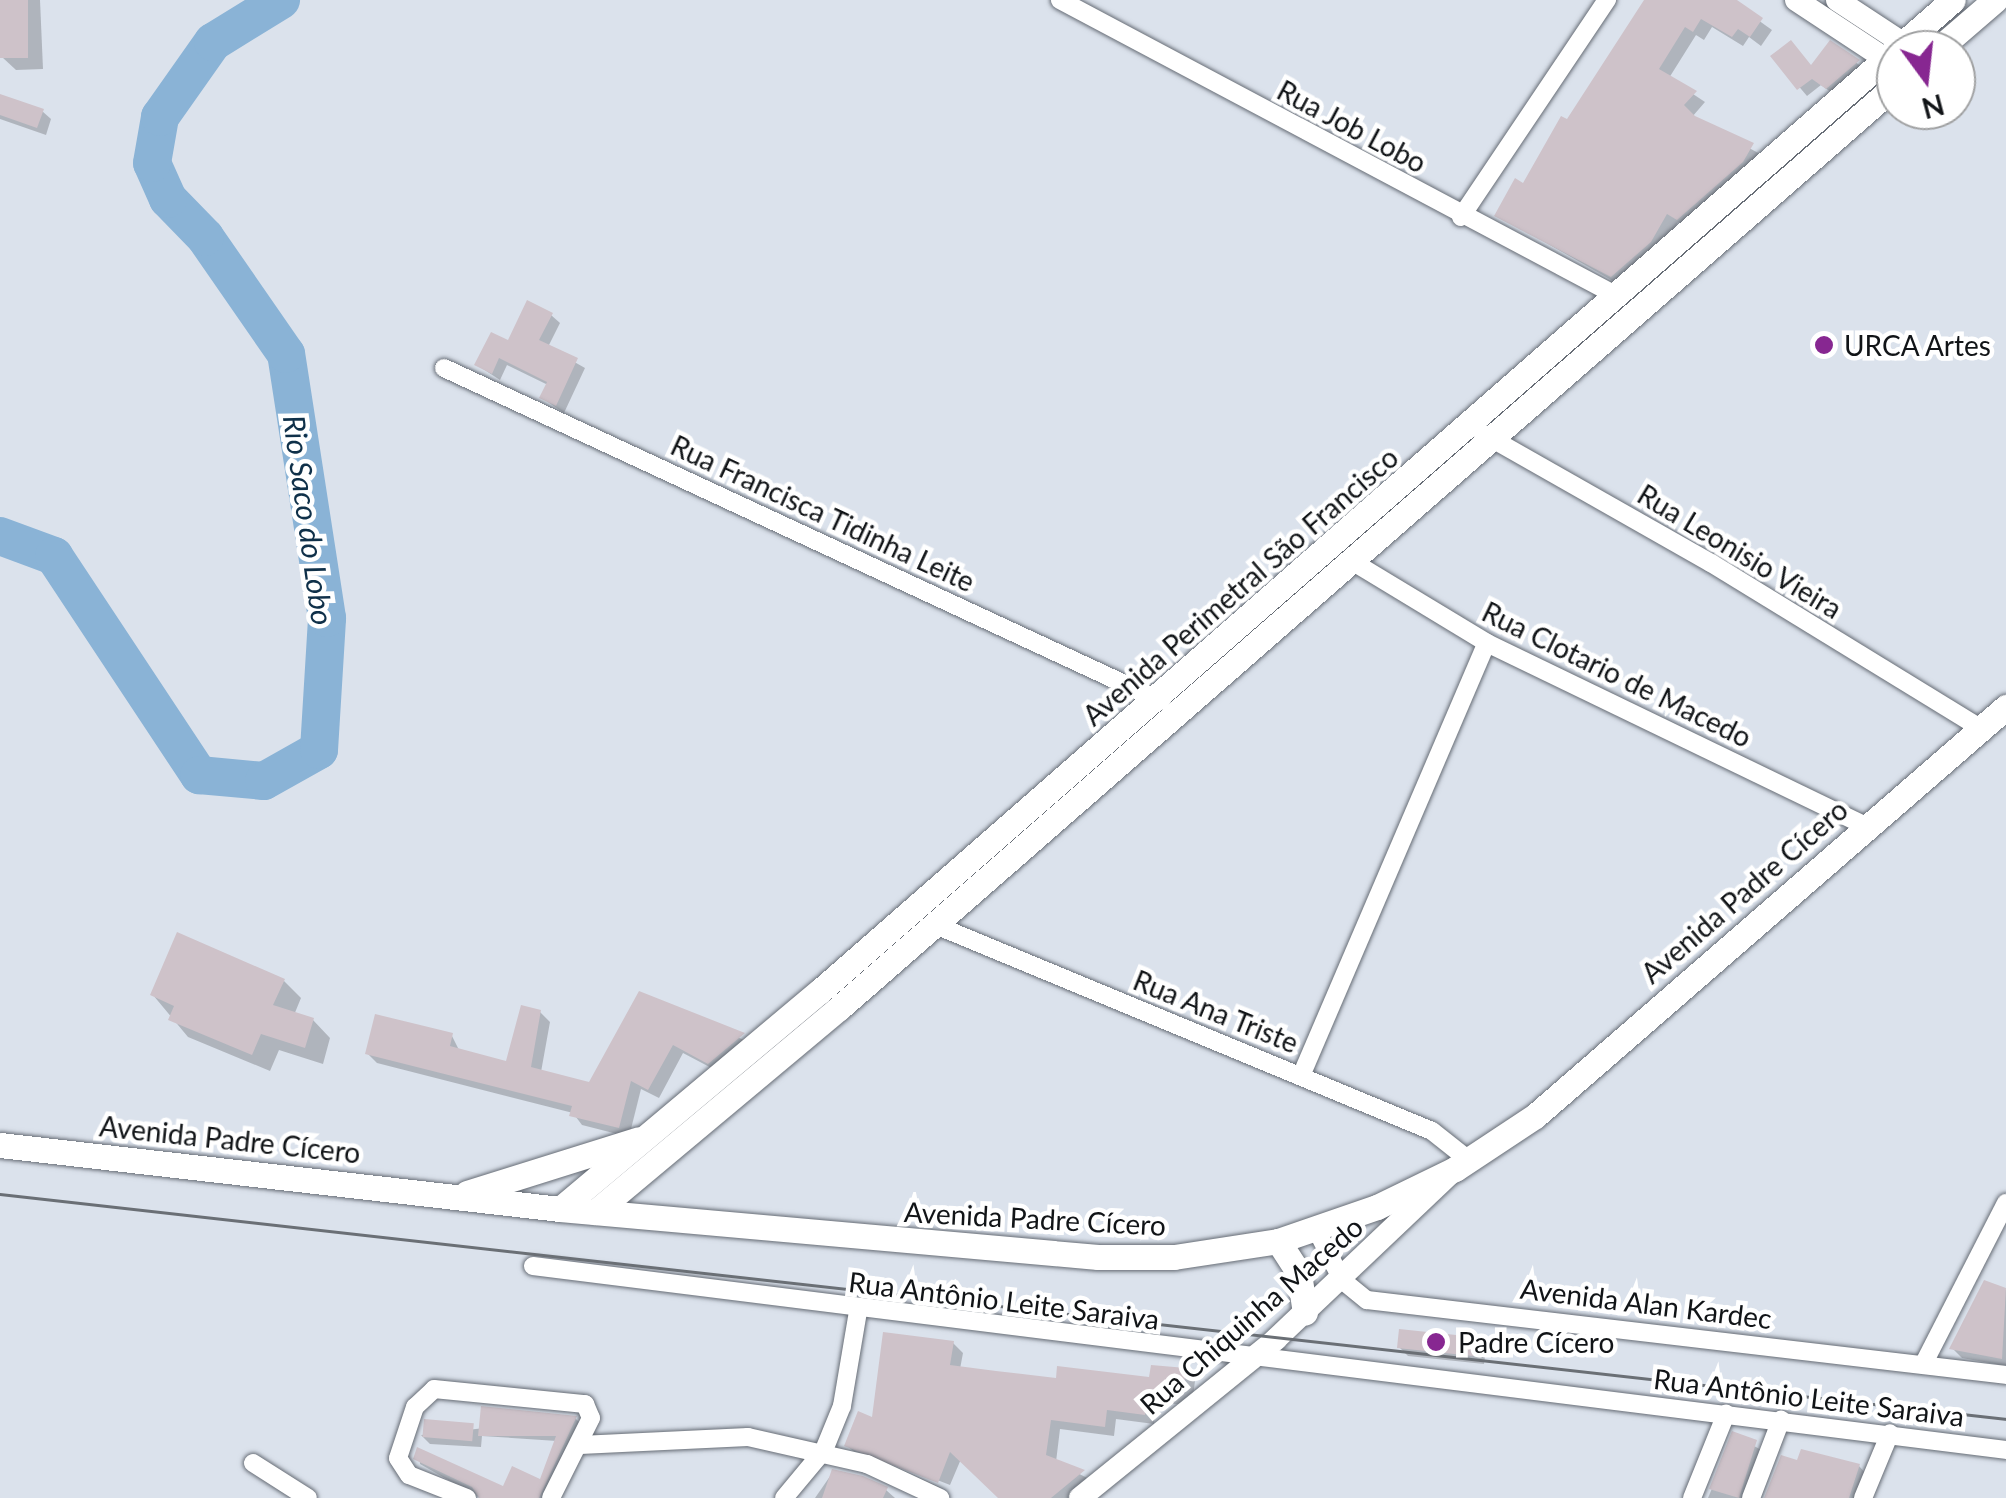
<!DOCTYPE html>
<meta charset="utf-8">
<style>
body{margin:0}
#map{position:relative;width:2006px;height:1498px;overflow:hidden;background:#dbe2ec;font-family:Lato,sans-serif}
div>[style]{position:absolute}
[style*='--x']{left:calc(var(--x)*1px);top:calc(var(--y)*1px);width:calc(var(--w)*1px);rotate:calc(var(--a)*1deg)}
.shadow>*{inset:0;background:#0003}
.river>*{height:38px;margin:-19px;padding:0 19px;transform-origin:19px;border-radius:19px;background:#8ab3d6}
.building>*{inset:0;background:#cec2c9;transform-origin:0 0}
.roads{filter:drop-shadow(0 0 2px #666c75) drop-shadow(0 0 2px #666c75)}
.minor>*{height:18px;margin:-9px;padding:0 9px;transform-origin:9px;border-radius:9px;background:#fff}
.tertiary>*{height:22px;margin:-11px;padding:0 11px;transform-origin:11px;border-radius:11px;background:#fff}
.secondary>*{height:25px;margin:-12.5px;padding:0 12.5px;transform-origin:12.5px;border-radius:12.5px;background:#fff}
.tram>*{height:2.5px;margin:-1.25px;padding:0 1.25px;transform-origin:1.25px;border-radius:1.25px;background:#6a6f75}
.dots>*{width:28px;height:28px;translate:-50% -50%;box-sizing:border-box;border:5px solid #fff;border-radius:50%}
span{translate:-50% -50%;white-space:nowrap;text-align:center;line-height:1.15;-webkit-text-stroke:9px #fff;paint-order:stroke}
.street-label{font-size:28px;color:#111417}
.poi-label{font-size:28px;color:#111417}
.left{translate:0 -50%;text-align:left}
.water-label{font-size:30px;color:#0f3049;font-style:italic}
.north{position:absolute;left:1876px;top:30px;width:100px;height:100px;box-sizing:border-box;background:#fff;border:2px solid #a0a1a2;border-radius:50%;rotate:165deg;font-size:28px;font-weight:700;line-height:40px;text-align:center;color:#111417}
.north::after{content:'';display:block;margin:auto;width:35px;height:45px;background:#872791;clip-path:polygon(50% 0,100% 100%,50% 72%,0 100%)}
</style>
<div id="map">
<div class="shadow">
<div style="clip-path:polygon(0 0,40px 0,43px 69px,16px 70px,2px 57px)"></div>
<div style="clip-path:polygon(1646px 0,1730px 0,1772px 30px,1761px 46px,1749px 37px,1743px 46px,1712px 27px,1704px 40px,1696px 35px,1669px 78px,1705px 102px,1692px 117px,1762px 155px,1689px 228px,1678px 222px,1661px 252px,1622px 286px,1497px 215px,1524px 186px)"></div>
<div style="clip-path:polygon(1830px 44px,1865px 69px,1835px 95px,1821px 85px,1807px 96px,1774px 57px,1812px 68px)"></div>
<div style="clip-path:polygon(0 96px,42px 111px,51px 119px,46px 135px,0 119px)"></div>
<div style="clip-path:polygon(551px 315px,560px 323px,548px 347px,585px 368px,564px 413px,542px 398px,548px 385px,507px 365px,500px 380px,477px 365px)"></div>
<div style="clip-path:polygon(284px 981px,301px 998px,294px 1015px,313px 1020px,330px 1038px,323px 1064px,279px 1050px,270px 1071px,188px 1037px,153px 995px)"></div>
<div style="clip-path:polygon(640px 994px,753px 1044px,719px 1072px,683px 1053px,659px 1098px,641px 1089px,629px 1137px,582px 1125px,573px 1113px,377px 1063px,367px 1053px,452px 1036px,460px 1052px,508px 1064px,540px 1012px,550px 1022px,541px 1072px,590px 1085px)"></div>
<div style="clip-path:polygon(1985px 1283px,2006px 1290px,2006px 1366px,1962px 1358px,1952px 1348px)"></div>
<div style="clip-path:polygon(1477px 1340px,1486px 1349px,1484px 1364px,1408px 1356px,1399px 1347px)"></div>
<div style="clip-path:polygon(953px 1343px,963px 1353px,960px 1369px,1058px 1381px,1152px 1380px,1185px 1371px,1195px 1381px,1192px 1404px,1156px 1404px,1154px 1424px,1116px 1419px,1114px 1436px,1060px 1429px,1056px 1462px,1093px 1481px,1069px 1498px,1001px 1498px,961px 1459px,950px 1485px,855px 1448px,948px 1491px,857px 1455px,847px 1445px)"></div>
<div style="clip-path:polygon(575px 1418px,581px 1424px,546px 1498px,480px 1498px,420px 1464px,419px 1451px,504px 1489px,541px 1482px,557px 1441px,482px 1436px,481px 1447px,430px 1444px,421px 1435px)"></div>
<div style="clip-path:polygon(1734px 1435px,1765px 1452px,1750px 1498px,1708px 1498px)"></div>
<div style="clip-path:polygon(1859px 1466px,1868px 1476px,1861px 1498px,1767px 1498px)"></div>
<div style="clip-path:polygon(833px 1472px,886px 1490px,895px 1498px,815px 1498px)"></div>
</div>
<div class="river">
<div style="--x:0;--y:536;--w:58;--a:20.3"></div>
<div style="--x:54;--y:556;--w:263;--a:56.5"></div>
<div style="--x:199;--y:775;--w:65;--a:5.3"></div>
<div style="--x:264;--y:781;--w:63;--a:-29.4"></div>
<div style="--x:319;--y:750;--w:132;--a:-86.5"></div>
<div style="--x:327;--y:618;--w:267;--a:-98.8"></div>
<div style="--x:286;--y:354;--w:142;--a:-124.7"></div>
<div style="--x:205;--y:237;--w:53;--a:-134.2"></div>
<div style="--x:168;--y:199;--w:39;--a:-114"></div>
<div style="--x:152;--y:163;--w:47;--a:-80.1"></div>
<div style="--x:160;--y:117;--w:92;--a:-54.8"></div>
<div style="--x:213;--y:42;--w:80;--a:-31.7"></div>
</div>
<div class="building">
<div style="left:0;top:0;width:28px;height:58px"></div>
<div style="clip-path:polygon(1644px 0,1737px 0,1763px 18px,1750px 37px,1738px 29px,1732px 37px,1701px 19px,1693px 32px,1685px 27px,1659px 69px,1697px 91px,1684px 105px,1695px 116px,1754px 143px,1743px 162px,1677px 220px,1667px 214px,1651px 242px,1611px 277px,1494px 216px,1515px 178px,1523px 183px,1561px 116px,1567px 119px)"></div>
<div style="clip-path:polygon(1791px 40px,1811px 65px,1830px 40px,1860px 60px,1826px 89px,1812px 79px,1797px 90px,1770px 56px)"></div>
<div style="clip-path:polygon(0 94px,44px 109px,37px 128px,0 115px)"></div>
<div style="clip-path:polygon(527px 300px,553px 313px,539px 340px,578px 358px,556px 406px,539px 398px,547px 382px,499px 358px,492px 374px,474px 365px,491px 332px,508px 340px)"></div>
<div style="clip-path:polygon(177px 932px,285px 979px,273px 1005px,314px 1018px,305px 1048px,261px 1034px,252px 1055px,168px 1020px,174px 1006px,150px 995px)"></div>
<div style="clip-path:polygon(639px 991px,745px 1033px,708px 1064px,673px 1045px,648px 1090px,631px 1081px,619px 1128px,569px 1116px,572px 1106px,365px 1054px,375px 1014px,453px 1033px,450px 1046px,506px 1061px,521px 1005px,541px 1010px,531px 1067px,589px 1082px)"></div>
<div style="clip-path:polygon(1984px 1280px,2006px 1288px,2002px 1359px,1949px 1349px)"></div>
<div style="left:1399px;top:1329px;width:79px;height:19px;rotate:6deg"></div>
<div style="clip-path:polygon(883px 1332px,954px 1341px,950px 1365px,996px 1371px,1056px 1378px,1057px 1366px,1149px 1377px,1151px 1365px,1186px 1368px,1183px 1395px,1147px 1395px,1145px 1415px,1107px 1410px,1105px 1427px,1051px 1420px,1046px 1455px,1085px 1470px,1051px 1498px,998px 1498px,950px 1452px,938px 1483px,844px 1446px,858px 1411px,872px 1417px)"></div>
<div style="clip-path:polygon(481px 1406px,577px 1416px,539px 1498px,479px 1498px,472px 1487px,413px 1459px,417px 1447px,503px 1486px,512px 1466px,540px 1479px,556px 1436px,478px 1436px)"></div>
<div style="left:424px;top:1419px;width:50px;height:18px;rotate:5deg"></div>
<div style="clip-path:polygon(1732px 1431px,1757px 1440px,1739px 1498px,1709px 1489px)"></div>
<div style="clip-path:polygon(1801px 1449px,1860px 1464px,1849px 1498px,1764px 1498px,1781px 1455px,1797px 1460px)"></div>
<div style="clip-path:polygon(832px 1469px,863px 1476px,888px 1487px,883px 1498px,822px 1498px)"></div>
</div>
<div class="roads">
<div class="minor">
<div style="--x:1060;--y:0;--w:633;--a:27.98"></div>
<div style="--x:1461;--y:217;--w:262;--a:-56.1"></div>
<div style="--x:444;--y:368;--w:791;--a:24.91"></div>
<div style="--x:1482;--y:433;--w:263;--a:29.6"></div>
<div style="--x:1711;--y:563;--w:316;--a:31.5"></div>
<div style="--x:1350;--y:560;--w:160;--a:31.2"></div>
<div style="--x:1487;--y:643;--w:420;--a:25.8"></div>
<div style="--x:933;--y:924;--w:540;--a:22.53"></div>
<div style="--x:1432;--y:1131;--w:48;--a:38.3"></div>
<div style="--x:1301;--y:1076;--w:471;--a:-66.8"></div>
<div style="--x:1317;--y:1231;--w:55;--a:63"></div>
<div style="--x:1342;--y:1280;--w:32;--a:39"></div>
<div style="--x:1367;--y:1300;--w:643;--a:6.69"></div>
<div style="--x:533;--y:1266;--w:1484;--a:7.12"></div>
<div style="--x:1924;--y:1363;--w:180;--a:-62.9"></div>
<div style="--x:580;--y:1445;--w:168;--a:-2.7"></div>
<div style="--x:748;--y:1437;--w:122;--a:12.8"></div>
<div style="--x:867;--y:1464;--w:81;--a:25"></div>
<div style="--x:253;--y:1463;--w:65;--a:32.5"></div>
<div style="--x:467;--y:1498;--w:62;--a:-158.4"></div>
<div style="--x:409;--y:1475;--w:20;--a:-123"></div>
<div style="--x:398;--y:1458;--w:54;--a:-71.6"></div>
<div style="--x:415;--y:1407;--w:26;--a:-43"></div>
<div style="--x:434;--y:1389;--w:152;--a:5.7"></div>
<div style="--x:585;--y:1404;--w:15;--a:67"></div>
<div style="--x:591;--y:1418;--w:89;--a:116.6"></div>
<div style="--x:784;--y:1498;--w:62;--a:-50.2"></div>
<div style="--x:824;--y:1450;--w:48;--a:-67.8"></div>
<div style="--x:842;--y:1406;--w:96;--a:-80.4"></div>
<div style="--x:1692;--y:1498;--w:91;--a:-68"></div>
<div style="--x:1751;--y:1498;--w:84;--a:-69"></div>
<div style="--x:1863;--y:1498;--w:70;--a:-67.4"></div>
</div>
<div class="tertiary">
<div style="--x:1796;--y:0;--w:120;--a:33.4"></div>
<div style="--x:1837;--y:0;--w:91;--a:33.3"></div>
<div style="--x:1080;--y:1498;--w:252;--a:-39"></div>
<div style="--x:1276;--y:1339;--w:238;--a:-43.5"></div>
</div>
<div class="secondary">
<div style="--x:1937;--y:50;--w:77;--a:-40.8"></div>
<div style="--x:0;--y:1145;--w:564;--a:6.52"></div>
<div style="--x:560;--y:1209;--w:540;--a:5.1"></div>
<div style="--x:1098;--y:1257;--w:76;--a:0"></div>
<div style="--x:1174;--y:1257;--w:105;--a:-8.7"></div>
<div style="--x:1278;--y:1241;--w:105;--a:-19"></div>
<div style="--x:1377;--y:1207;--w:87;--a:-26"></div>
<div style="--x:1455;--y:1169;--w:96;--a:-33.5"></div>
<div style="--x:1535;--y:1116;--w:624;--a:-40.97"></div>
<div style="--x:467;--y:1193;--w:180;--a:-17.4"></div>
<div style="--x:560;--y:1209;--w:339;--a:-40"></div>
<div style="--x:820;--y:991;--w:1505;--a:-41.18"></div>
<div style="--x:595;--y:1212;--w:318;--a:-39.9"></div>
<div style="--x:839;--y:1008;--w:1403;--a:-41.13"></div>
<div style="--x:1278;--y:1241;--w:38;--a:57"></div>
<div style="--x:1299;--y:1273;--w:40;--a:81.5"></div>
</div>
</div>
<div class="tram">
<div style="--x:0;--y:1194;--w:2019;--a:6.4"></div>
</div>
<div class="dots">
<div style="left:1824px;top:345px;background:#872791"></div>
<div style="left:1436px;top:1342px;background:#872791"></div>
</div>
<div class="street-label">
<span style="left:1352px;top:126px;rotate:28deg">Rua Job Lobo</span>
<span style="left:823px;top:513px;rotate:25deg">Rua Francisca Tidinha Leite</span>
<span style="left:1740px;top:551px;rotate:31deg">Rua Leonisio Vieira</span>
<span style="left:1240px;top:586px;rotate:-41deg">Avenida Perimetral São Francisco</span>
<span style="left:1617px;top:674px;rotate:26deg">Rua Clotario de Macedo</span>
<span style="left:1744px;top:891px;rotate:-41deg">Avenida Padre Cícero</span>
<span style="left:1216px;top:1011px;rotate:22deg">Rua Ana Triste</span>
<span style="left:230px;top:1139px;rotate:6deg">Avenida Padre Cícero</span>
<span style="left:1035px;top:1218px;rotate:3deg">Avenida Padre Cícero</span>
<span style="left:1004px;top:1300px;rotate:7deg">Rua Antônio Leite Saraiva</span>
<span style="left:1646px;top:1303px;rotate:7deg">Avenida Alan Kardec</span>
<span style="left:1251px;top:1315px;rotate:-41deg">Rua Chiquinha Macedo</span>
<span style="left:1809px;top:1397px;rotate:7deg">Rua Antônio Leite Saraiva</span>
</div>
<div class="poi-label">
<span class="left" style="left:1844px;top:345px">URCA Artes</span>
<span class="left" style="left:1458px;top:1342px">Padre Cícero</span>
</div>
<div class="water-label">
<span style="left:309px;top:520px;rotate:82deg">Rio Saco do Lobo</span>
</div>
<div class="north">N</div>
</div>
